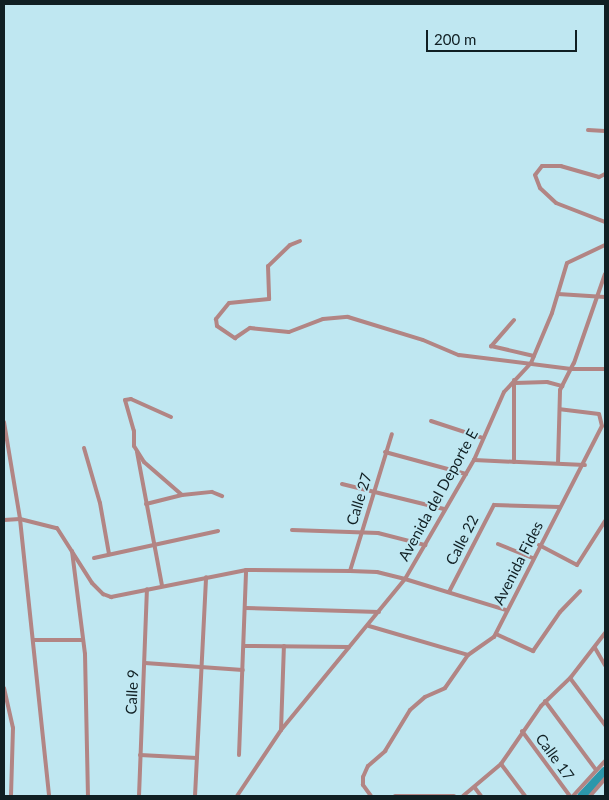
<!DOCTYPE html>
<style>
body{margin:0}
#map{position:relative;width:609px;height:800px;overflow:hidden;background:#bfe7f1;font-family:Lato,sans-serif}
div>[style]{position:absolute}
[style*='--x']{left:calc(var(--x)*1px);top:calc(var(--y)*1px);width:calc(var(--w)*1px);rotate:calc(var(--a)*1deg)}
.river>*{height:9px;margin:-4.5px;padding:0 4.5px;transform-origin:4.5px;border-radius:4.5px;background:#2c97ab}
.street>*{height:4px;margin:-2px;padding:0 2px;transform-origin:2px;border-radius:2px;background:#b28584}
span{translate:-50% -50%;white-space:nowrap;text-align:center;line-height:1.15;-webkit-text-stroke:4px #bfe7f1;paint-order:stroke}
.street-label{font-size:15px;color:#101f23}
.frame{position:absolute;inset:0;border:5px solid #101f23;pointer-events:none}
.scale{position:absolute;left:426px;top:30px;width:151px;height:22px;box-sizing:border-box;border:2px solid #101f23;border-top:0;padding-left:6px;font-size:15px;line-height:18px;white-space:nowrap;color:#101f23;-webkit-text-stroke:4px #bfe7f1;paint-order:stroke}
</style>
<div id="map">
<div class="river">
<div style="--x:581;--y:796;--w:35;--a:-47"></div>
</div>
<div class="street">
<div style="--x:588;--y:130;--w:17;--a:3"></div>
<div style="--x:605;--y:174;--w:7;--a:153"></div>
<div style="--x:599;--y:177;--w:40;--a:-164"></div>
<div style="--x:561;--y:166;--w:19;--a:180"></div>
<div style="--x:542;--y:166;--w:11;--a:128"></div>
<div style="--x:535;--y:175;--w:14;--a:69"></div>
<div style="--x:540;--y:188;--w:22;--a:43"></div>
<div style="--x:556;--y:203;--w:53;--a:21.2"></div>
<div style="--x:300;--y:241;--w:11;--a:158"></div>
<div style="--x:290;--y:245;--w:30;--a:136"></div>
<div style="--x:268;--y:266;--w:33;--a:88"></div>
<div style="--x:269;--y:299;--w:40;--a:174.3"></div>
<div style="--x:229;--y:303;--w:21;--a:129"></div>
<div style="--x:216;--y:319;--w:7;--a:82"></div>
<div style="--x:217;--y:326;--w:22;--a:34"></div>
<div style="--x:235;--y:338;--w:18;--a:-34"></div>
<div style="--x:250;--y:328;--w:39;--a:6"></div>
<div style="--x:289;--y:332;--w:36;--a:-21"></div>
<div style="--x:323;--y:319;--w:25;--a:-5"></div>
<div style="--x:348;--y:317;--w:78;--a:17"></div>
<div style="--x:423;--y:340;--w:39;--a:23"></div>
<div style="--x:459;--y:355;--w:113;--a:7.1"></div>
<div style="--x:571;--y:369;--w:34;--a:0"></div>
<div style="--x:558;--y:294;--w:47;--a:3.7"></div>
<div style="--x:514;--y:320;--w:35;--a:131"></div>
<div style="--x:491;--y:346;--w:44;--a:13.1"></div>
<div style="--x:515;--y:383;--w:32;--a:-2"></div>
<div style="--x:547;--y:382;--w:16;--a:15"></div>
<div style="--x:171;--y:417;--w:44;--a:-155.8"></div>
<div style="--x:131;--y:399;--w:6;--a:171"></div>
<div style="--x:125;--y:400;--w:32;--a:74"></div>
<div style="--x:134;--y:431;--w:15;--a:90"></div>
<div style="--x:134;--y:446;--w:19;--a:58"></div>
<div style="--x:144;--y:462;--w:50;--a:41"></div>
<div style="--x:182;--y:495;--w:30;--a:-6"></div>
<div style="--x:212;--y:492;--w:11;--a:22"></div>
<div style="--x:431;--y:421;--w:55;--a:18.1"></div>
<div style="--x:4;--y:422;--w:98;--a:80.6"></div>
<div style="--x:20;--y:519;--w:279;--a:84"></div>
<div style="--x:84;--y:448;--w:57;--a:73.8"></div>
<div style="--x:100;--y:503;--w:52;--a:80"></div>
<div style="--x:137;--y:452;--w:135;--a:79.4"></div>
<div style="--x:385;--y:452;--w:84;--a:15.2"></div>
<div style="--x:474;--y:460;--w:111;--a:2.6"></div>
<div style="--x:514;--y:462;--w:82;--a:-90"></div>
<div style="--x:558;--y:463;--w:73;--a:-88.4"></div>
<div style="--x:560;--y:390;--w:30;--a:-63"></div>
<div style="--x:574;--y:363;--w:94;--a:-70.8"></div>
<div style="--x:342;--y:484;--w:105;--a:13.8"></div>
<div style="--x:146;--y:504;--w:37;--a:-14"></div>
<div style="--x:4;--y:520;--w:16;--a:-4"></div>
<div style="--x:20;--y:519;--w:38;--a:14"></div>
<div style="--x:57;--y:528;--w:65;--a:57.5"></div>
<div style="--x:92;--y:583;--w:16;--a:45"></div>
<div style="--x:103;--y:594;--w:9;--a:21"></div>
<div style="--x:111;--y:597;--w:138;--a:-11.3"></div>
<div style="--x:246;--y:570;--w:104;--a:0.6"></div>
<div style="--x:350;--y:571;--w:27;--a:2"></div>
<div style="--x:377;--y:572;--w:29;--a:14"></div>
<div style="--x:405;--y:579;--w:106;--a:17.1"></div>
<div style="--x:292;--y:530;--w:86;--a:2"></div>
<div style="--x:378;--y:533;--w:49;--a:14.3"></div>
<div style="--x:498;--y:544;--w:38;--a:22"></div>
<div style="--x:539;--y:545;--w:43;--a:27.8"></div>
<div style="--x:577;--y:565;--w:52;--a:-57.5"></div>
<div style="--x:72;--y:551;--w:104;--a:82.8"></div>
<div style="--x:85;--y:654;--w:142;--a:88.8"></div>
<div style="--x:94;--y:558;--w:127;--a:-12.3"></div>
<div style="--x:350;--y:571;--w:143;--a:-73"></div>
<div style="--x:449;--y:592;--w:98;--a:-62.7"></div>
<div style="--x:494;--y:505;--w:66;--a:1.7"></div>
<div style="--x:246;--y:608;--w:133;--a:1.7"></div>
<div style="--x:369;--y:626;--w:103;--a:16.3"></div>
<div style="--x:468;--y:655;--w:32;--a:-35"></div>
<div style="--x:494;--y:637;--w:237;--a:-62.9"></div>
<div style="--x:602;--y:426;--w:12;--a:-104"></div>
<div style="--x:599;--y:414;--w:39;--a:-173"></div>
<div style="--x:496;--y:634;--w:41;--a:24.7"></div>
<div style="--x:533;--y:651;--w:47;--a:-55.3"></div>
<div style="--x:560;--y:612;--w:29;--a:-46"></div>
<div style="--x:33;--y:640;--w:49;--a:0"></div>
<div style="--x:245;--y:646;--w:104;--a:0.6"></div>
<div style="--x:595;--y:648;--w:20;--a:60"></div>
<div style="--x:145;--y:663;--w:98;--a:4.1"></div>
<div style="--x:570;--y:678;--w:59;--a:53.3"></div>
<div style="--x:4;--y:688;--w:41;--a:77.3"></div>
<div style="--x:13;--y:728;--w:68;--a:91.7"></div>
<div style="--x:545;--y:701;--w:86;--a:53.5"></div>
<div style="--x:281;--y:730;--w:84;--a:-88"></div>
<div style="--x:522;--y:731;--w:81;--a:53.6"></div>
<div style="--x:140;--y:755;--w:57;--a:3"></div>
<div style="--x:239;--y:755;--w:185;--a:-87.8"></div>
<div style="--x:501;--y:764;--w:40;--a:53"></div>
<div style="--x:475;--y:788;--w:10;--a:53"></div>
<div style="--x:139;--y:796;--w:207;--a:-87.8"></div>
<div style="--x:195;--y:796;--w:219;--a:-87.1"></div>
<div style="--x:237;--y:796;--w:79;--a:-56.3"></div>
<div style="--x:281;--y:730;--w:195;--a:-50.6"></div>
<div style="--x:405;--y:579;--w:138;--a:-59.9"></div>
<div style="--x:474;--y:460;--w:74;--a:-66.2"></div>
<div style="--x:504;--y:392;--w:40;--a:-47"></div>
<div style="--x:531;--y:363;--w:54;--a:-67.2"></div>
<div style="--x:552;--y:313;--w:52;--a:-73.3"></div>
<div style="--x:567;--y:263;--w:42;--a:-25.3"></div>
<div style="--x:371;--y:796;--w:14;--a:-126"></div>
<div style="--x:363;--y:785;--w:8;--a:-90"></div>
<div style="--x:363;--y:777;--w:12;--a:-66"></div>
<div style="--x:368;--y:766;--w:23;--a:-41"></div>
<div style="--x:385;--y:751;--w:48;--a:-58.6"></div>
<div style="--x:410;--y:710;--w:20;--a:-41"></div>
<div style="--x:425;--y:697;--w:22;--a:-24"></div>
<div style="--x:445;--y:688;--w:40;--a:-55.1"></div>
<div style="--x:395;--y:796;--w:59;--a:0"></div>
<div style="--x:463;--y:796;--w:50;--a:-40.1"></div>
<div style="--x:501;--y:764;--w:70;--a:-55.4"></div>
<div style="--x:541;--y:706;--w:42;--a:-44"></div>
<div style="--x:571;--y:677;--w:56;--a:-52.3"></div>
<div style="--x:573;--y:796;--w:47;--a:-47.6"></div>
<div style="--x:590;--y:796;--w:23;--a:-49"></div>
</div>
<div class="street-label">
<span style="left:438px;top:495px;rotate:-61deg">Avenida del Deporte E</span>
<span style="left:359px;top:499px;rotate:-73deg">Calle 27</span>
<span style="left:462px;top:540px;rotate:-63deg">Calle 22</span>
<span style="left:518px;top:563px;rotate:-63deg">Avenida Fides</span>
<span style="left:132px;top:692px;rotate:-87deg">Calle 9</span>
<span style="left:555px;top:757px;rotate:54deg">Calle 17</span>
</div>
<div class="frame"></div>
<div class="scale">200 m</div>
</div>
